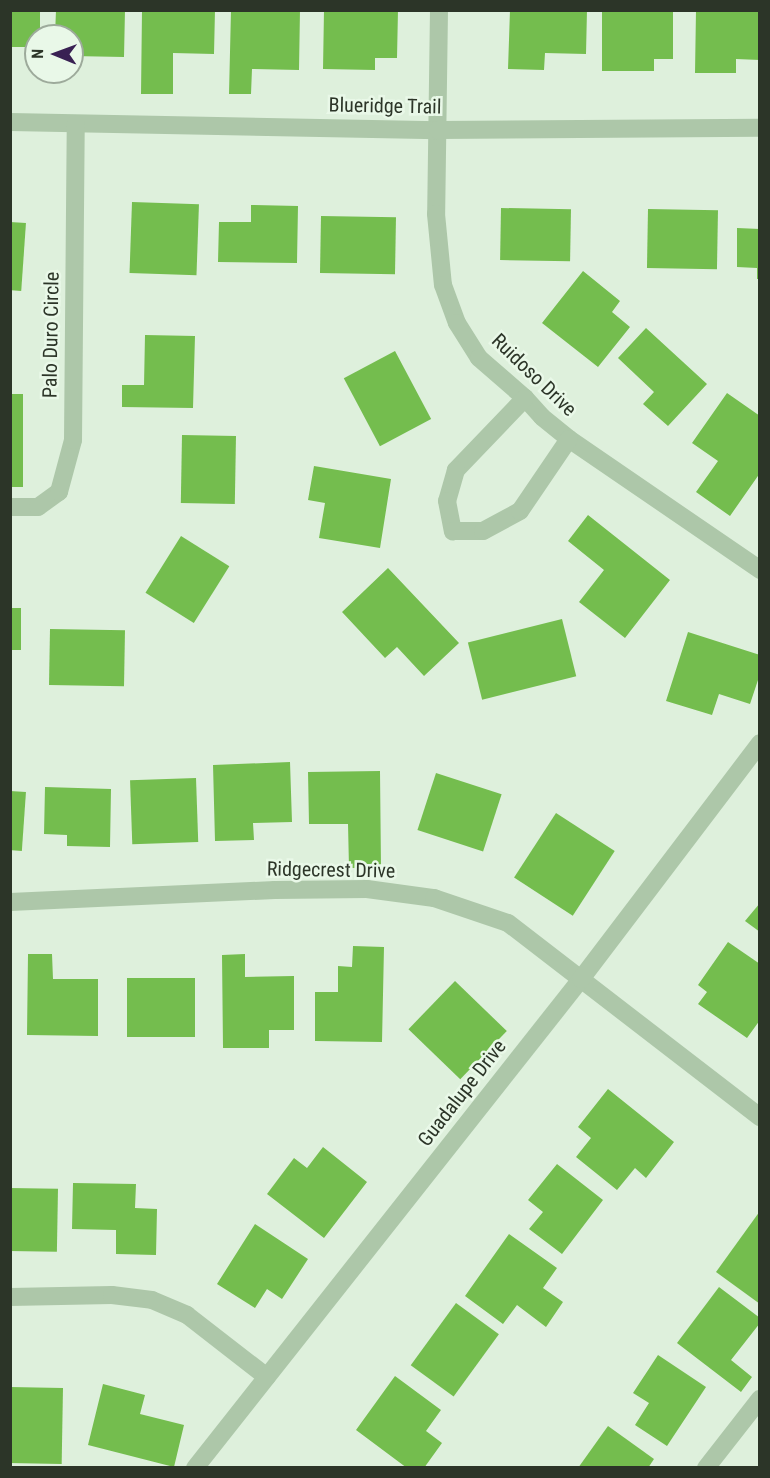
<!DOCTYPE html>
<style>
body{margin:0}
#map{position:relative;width:770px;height:1478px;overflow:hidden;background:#def0dc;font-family:"Roboto Condensed",sans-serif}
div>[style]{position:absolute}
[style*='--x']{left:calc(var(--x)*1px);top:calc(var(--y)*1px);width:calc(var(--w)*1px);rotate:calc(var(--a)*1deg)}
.building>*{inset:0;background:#74bd4e;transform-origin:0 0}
.street>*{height:18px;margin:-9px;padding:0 9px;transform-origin:9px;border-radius:9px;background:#adc7a9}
span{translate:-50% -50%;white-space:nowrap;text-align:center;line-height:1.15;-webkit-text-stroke:5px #e9f8e8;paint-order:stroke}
.street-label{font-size:20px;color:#2c3528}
.frame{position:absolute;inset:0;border:12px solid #2c3528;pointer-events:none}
.north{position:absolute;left:24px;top:24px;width:60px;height:60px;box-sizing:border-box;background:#e9f8e8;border:2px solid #9daa9b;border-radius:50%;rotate:271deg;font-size:16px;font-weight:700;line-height:24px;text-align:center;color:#2c3528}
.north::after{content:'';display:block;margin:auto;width:21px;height:27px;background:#392153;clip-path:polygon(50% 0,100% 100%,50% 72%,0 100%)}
</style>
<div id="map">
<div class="building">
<div style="clip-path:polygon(10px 10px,40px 10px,40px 36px,36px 36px,36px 47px,10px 47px)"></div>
<div style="clip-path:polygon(56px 10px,125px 10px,124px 57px,72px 56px,72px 36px,55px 36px)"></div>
<div style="clip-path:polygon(142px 10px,215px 10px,214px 54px,173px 53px,173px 94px,141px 94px)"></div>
<div style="clip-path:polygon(231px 10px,300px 10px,299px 70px,252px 69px,251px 94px,229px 94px)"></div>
<div style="clip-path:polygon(324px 10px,398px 10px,397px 58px,375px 58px,375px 70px,323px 69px)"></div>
<div style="clip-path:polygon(510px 10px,587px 10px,586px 54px,545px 53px,544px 70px,508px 69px)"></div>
<div style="clip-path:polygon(602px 10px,673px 10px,673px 59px,654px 59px,654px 71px,602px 71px)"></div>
<div style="clip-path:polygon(696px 10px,760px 10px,760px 60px,736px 59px,736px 73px,695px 73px)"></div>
<div style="left:132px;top:202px;width:67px;height:71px;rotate:2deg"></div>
<div style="clip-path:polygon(251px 205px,298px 206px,297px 263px,218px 262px,219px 222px,251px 222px)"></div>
<div style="left:501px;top:208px;width:70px;height:52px;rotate:1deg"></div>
<div style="left:648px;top:209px;width:70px;height:59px;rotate:1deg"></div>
<div style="left:321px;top:216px;width:75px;height:57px;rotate:1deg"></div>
<div style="left:10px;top:222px;width:16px;height:68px;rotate:4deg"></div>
<div style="clip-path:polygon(737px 228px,760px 229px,760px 279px,757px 279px,757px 268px,737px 267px)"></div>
<div style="clip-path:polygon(583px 271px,620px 301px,612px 312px,630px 327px,598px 367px,542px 323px)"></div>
<div style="clip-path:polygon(646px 328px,707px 384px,668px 426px,643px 404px,654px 392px,618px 358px)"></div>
<div style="clip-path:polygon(145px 335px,195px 336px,193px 408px,122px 407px,122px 385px,144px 385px)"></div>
<div style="left:395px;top:351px;width:77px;height:58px;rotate:62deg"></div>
<div style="clip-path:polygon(727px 393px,760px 416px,760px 473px,730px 516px,696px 492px,718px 461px,692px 443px)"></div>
<div style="left:10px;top:394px;width:13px;height:93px"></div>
<div style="left:182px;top:435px;width:54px;height:68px;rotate:1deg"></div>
<div style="clip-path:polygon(314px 466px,391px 479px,380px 548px,319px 538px,325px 503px,308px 500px)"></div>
<div style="clip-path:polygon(588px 515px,670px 580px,625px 638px,579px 602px,604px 570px,568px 541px)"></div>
<div style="left:181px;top:536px;width:57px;height:67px;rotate:32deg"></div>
<div style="clip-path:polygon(388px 568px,459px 643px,424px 676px,397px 647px,385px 658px,342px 612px)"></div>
<div style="left:10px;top:608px;width:11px;height:42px"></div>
<div style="left:562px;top:619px;width:59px;height:97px;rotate:76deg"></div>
<div style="left:50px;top:629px;width:75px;height:56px;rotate:1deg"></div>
<div style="clip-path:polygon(688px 632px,760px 655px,760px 674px,750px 704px,719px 694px,712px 715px,666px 701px)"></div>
<div style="clip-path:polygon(290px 762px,292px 822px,253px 823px,254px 840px,215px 841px,213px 765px)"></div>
<div style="clip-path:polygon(380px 771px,381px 868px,349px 868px,348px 824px,309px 824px,308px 772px)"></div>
<div style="left:436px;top:773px;width:69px;height:60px;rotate:18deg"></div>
<div style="left:196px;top:778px;width:64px;height:66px;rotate:88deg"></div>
<div style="clip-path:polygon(45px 787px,111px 789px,110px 847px,67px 846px,67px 835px,44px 834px)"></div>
<div style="left:10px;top:791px;width:16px;height:59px;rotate:4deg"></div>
<div style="left:556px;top:813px;width:70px;height:77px;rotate:33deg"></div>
<div style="clip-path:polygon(760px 903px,760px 932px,745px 921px)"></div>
<div style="clip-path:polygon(728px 942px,760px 964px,760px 1020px,747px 1038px,698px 1004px,707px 992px,698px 985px)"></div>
<div style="clip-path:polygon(353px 946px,384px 947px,382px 1042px,315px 1041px,315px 992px,338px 992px,338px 966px,352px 967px)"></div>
<div style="clip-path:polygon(28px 954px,52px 954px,53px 979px,98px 979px,98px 1036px,27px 1035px)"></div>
<div style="clip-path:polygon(245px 954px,245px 977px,294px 976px,294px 1030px,269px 1030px,269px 1048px,223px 1048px,222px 955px)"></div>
<div style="left:127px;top:978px;width:68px;height:59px"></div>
<div style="left:455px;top:981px;width:72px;height:67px;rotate:44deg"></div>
<div style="clip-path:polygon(608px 1089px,674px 1142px,646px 1178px,635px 1168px,617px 1190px,576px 1157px,591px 1138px,578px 1127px)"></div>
<div style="clip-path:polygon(323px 1147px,367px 1182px,324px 1238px,267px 1194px,294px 1158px,307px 1168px)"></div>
<div style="clip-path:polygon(557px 1164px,603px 1200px,562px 1254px,529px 1229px,543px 1212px,528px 1200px)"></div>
<div style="clip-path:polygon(73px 1183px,136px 1184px,135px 1208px,157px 1209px,156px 1255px,116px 1254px,116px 1230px,72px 1229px)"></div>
<div style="left:10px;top:1188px;width:48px;height:63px;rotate:1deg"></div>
<div style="clip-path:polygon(760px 1211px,760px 1304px,716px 1272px)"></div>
<div style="clip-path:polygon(255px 1224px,308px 1259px,282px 1299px,267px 1289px,255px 1308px,217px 1284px)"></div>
<div style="clip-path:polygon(509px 1234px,557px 1268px,543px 1288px,563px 1302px,546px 1327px,517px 1305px,503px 1324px,465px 1296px)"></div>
<div style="clip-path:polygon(719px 1287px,760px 1318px,760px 1323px,731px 1360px,752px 1377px,741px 1392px,677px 1343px)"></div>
<div style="left:456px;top:1303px;width:53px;height:77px;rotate:36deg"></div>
<div style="clip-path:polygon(658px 1355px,706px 1387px,667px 1446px,635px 1425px,649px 1403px,633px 1393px)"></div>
<div style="clip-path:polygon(395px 1376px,441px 1410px,426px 1431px,442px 1443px,424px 1468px,407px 1468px,356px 1430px)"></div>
<div style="clip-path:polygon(103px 1384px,145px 1395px,140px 1414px,184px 1425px,174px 1467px,88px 1445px)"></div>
<div style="left:10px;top:1387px;width:53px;height:76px;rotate:1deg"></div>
<div style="clip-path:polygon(608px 1426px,654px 1459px,648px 1468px,578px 1468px)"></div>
</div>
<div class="street">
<div style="--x:439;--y:10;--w:204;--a:90.8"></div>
<div style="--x:436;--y:214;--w:71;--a:84.4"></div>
<div style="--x:443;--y:285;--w:40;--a:69.8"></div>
<div style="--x:457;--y:323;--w:41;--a:57.8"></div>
<div style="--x:479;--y:358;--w:61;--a:41"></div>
<div style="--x:525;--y:398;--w:25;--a:48"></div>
<div style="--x:542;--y:417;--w:35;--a:39"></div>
<div style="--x:569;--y:439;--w:232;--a:34.4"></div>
<div style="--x:10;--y:122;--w:428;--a:1.1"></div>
<div style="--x:438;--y:130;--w:322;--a:-0.4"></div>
<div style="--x:525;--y:398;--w:100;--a:133.8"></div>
<div style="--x:456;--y:470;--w:32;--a:106"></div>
<div style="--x:447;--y:501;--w:31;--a:79"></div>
<div style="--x:453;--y:531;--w:30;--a:0"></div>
<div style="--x:483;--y:531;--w:42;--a:-28.4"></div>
<div style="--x:520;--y:511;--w:87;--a:-55.8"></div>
<div style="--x:10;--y:507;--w:28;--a:0"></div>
<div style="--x:38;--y:507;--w:26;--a:-36"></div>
<div style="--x:59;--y:492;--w:54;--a:-74.9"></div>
<div style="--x:73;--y:440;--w:316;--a:-89.5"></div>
<div style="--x:10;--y:902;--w:265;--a:-2.6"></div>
<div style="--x:275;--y:890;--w:92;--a:-0.6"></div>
<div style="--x:367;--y:889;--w:68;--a:7.7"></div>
<div style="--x:434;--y:898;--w:78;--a:18.7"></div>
<div style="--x:508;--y:923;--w:318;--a:37.6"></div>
<div style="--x:10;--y:1297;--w:102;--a:-1.1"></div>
<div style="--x:112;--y:1295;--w:40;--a:7.1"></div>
<div style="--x:152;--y:1300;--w:38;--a:23"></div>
<div style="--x:187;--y:1315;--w:101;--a:37.8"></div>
<div style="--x:195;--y:1468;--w:623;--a:-51.71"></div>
<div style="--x:581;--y:979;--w:296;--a:-52.8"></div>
<div style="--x:706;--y:1468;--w:88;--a:-52"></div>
</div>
<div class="street-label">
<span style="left:385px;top:106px;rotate:1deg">Blueridge Trail</span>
<span style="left:51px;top:335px;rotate:-89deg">Palo Duro Circle</span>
<span style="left:534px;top:375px;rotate:44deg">Ruidoso Drive</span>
<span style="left:331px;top:870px;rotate:1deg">Ridgecrest Drive</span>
<span style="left:462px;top:1093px;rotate:-52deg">Guadalupe Drive</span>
</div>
<div class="frame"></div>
<div class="north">N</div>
</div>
